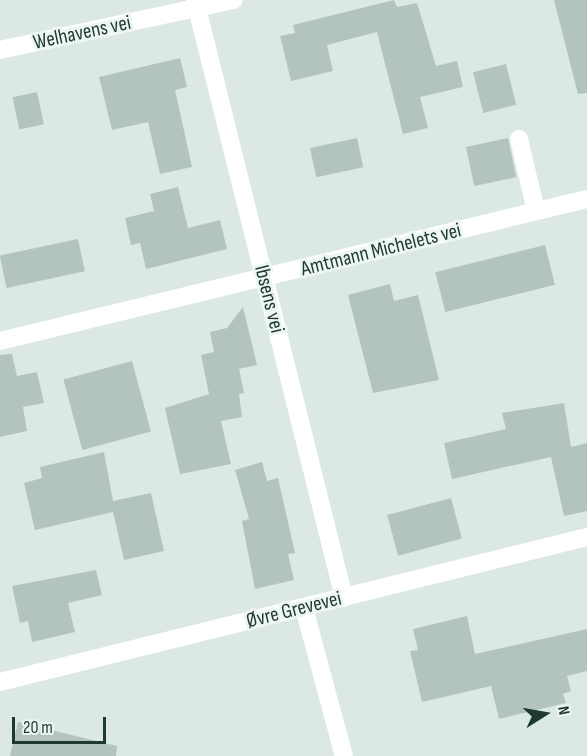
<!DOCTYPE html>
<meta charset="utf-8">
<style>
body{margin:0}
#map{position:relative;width:587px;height:756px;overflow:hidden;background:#dce9e3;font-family:"Sofia Sans Condensed",sans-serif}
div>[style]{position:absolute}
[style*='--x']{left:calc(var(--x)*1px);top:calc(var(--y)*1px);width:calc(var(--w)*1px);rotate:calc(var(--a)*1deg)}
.building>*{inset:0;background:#b2c4bc;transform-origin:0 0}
.service>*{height:18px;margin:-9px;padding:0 9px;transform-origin:9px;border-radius:9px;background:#fff}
.minor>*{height:18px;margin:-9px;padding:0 9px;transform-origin:9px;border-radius:9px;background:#fff}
span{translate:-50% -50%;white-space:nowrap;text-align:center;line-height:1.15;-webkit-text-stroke:6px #edf6f1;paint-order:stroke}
.street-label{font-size:21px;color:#1e3931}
.north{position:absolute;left:515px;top:684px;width:60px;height:60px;-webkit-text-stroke:4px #edf6f1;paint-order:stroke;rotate:79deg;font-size:16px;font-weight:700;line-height:24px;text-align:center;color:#1e3931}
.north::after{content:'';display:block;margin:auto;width:21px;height:27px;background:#1e3931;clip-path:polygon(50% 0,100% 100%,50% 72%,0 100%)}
.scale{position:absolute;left:12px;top:717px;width:94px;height:27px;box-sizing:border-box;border:3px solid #1e3931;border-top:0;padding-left:8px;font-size:18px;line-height:21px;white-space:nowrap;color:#1e3931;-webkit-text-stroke:4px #edf6f1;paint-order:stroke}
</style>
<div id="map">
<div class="building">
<div style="clip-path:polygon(394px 0,397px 7px,417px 3px,436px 66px,457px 61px,463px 87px,420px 97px,428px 128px,403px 134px,377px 32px,327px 45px,333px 71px,291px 81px,280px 36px,295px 33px,293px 25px)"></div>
<div style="clip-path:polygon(554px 0,587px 0,587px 93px,578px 94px)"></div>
<div style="clip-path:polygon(180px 58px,187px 87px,175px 90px,192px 167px,160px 174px,148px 122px,112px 130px,99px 77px)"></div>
<div style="left:506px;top:64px;width:42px;height:34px;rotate:76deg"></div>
<div style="left:37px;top:92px;width:33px;height:25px;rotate:78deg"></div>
<div style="left:357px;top:138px;width:30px;height:48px;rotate:78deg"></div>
<div style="left:508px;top:138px;width:40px;height:43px;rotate:78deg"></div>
<div style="clip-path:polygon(178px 187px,188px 228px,220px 220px,227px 249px,146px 269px,140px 243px,131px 245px,125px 218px,154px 211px,150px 194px)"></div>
<div style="left:78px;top:239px;width:33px;height:80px;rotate:78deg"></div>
<div style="left:545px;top:245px;width:41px;height:113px;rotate:76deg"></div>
<div style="clip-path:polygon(390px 284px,394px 301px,418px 295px,439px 380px,373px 393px,348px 295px)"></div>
<div style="clip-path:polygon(243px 307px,257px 365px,239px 369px,244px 393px,239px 394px,242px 417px,221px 421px,231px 464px,180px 474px,165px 408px,209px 394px,201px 355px,214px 352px,210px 332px,227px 328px)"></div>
<div style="clip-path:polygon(12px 354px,17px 376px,37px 372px,44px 403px,23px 407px,27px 431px,0 437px,0 355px)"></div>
<div style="left:132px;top:361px;width:73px;height:71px;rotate:75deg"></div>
<div style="clip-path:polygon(564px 403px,571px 447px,587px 443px,587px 511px,564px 516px,551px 457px,452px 479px,444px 443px,506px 429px,502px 413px)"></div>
<div style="clip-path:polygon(104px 452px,113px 501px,151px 493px,164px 551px,124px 560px,113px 512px,35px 530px,24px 483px,42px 478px,40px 467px)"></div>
<div style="clip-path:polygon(262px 462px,267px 481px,278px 478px,295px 553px,288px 554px,294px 580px,255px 589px,242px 521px,249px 519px,235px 470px)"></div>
<div style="left:451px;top:498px;width:42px;height:66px;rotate:75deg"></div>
<div style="clip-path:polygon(96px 570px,102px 595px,68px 603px,75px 632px,32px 642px,28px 621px,20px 623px,12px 586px)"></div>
<div style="clip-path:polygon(467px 616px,475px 654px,587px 629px,587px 671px,567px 676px,571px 691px,563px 694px,566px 703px,499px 719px,491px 686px,422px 702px,410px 651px,418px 650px,413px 629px)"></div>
<div style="clip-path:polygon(18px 722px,117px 746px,116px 756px,10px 756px)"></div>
</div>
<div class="service">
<div style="--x:519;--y:139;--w:74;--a:76.7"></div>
<div style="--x:304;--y:608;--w:153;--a:74.9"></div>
</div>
<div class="minor">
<div style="--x:195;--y:0;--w:616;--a:76.01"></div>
<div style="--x:0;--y:50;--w:239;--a:-12.1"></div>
<div style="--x:0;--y:341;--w:604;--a:-13.6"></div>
<div style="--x:0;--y:682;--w:605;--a:-13.88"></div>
</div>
<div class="street-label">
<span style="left:82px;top:33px;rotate:-12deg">Welhavens vei</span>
<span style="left:381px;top:250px;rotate:-14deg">Amtmann Michelets vei</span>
<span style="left:269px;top:299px;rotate:76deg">Ibsens vei</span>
<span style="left:294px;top:610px;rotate:-14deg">Øvre Grevevei</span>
</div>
<div class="north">N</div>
<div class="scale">20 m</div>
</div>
